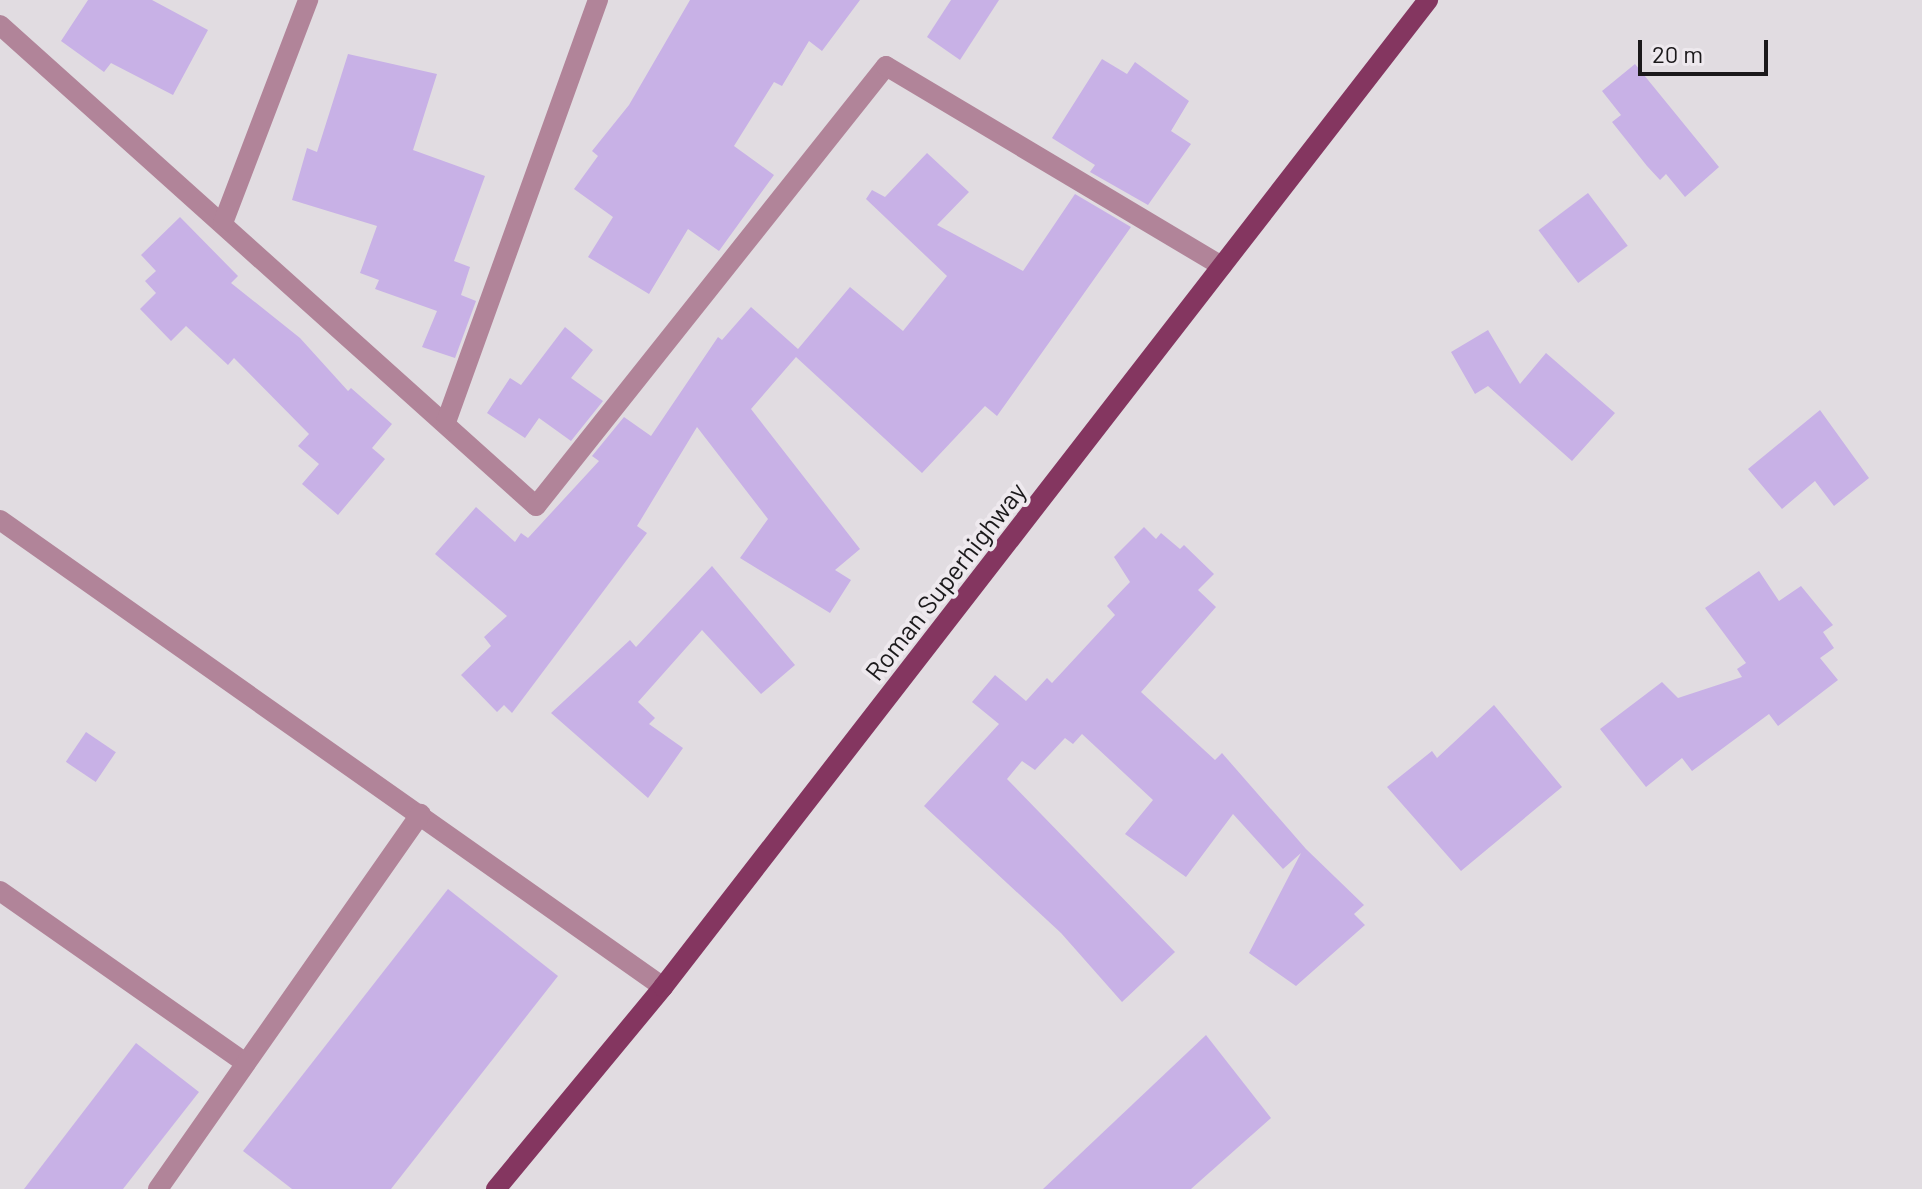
<!DOCTYPE html>
<style>
body{margin:0}
#map{position:relative;width:1922px;height:1189px;overflow:hidden;background:#e1dce1;font-family:Barlow,sans-serif}
div>[style]{position:absolute}
[style*='--x']{left:calc(var(--x)*1px);top:calc(var(--y)*1px);width:calc(var(--w)*1px);rotate:calc(var(--a)*1deg)}
.building>*{inset:0;background:#c8b1e6;transform-origin:0 0}
.street>*{height:20px;margin:-10px;padding:0 10px;transform-origin:10px;border-radius:10px;background:#b18499}
.primary>*{height:20px;margin:-10px;padding:0 10px;transform-origin:10px;border-radius:10px;background:#843660}
span{translate:-50% -50%;white-space:nowrap;text-align:center;line-height:1.15;-webkit-text-stroke:8px #eee9ee;paint-order:stroke}
.street-label{font-size:26px;color:#1b191b}
.scale{position:absolute;left:1638px;top:40px;width:130px;height:36px;box-sizing:border-box;border:4px solid #1b191b;border-top:0;padding-left:10px;font-size:24px;line-height:28px;white-space:nowrap;color:#1b191b;-webkit-text-stroke:6px #eee9ee;paint-order:stroke}
</style>
<div id="map">
<div class="building">
<div style="clip-path:polygon(88px 0,152px 0,208px 30px,173px 95px,111px 63px,104px 72px,61px 41px)"></div>
<div style="clip-path:polygon(690px 0,860px 0,822px 51px,809px 41px,782px 86px,774px 82px,734px 146px,774px 175px,719px 251px,688px 229px,649px 294px,588px 257px,613px 217px,574px 189px,598px 156px,592px 151px,629px 105px)"></div>
<div style="clip-path:polygon(951px 0,999px 0,960px 60px,927px 37px)"></div>
<div style="clip-path:polygon(348px 54px,437px 74px,413px 150px,485px 176px,454px 261px,470px 267px,461px 295px,476px 301px,455px 358px,422px 347px,437px 311px,375px 289px,379px 280px,360px 273px,377px 226px,292px 200px,307px 148px,317px 152px)"></div>
<div style="clip-path:polygon(1102px 59px,1127px 74px,1135px 62px,1189px 101px,1171px 131px,1191px 144px,1148px 205px,1090px 172px,1095px 165px,1052px 138px)"></div>
<div style="clip-path:polygon(1635px 64px,1719px 167px,1685px 197px,1666px 174px,1660px 180px,1647px 166px,1612px 122px,1621px 115px,1602px 91px)"></div>
<div style="clip-path:polygon(927px 153px,969px 192px,937px 225px,1023px 271px,1075px 194px,1131px 227px,997px 416px,985px 406px,922px 473px,796px 357px,751px 409px,860px 549px,835px 570px,851px 580px,830px 613px,740px 558px,768px 519px,697px 427px,637px 526px,647px 533px,512px 713px,504px 705px,497px 712px,461px 675px,491px 646px,484px 637px,507px 616px,435px 554px,476px 507px,515px 542px,521px 533px,528px 538px,599px 461px,592px 456px,624px 417px,651px 436px,718px 337px,722px 340px,751px 307px,798px 349px,850px 287px,903px 331px,947px 276px,866px 199px,872px 190px,885px 197px)"></div>
<div style="left:1588px;top:193px;width:66px;height:62px;rotate:53deg"></div>
<div style="clip-path:polygon(180px 217px,238px 276px,231px 283px,300px 338px,348px 391px,351px 388px,392px 424px,372px 448px,385px 459px,338px 515px,302px 484px,319px 464px,298px 446px,309px 434px,234px 358px,228px 365px,186px 326px,171px 341px,140px 309px,156px 293px,145px 281px,156px 271px,141px 255px)"></div>
<div style="clip-path:polygon(565px 327px,593px 350px,571px 378px,603px 401px,571px 441px,539px 418px,525px 438px,487px 413px,510px 378px,521px 385px)"></div>
<div style="clip-path:polygon(1488px 330px,1520px 384px,1546px 353px,1615px 413px,1572px 461px,1488px 386px,1475px 394px,1451px 352px)"></div>
<div style="clip-path:polygon(1820px 410px,1869px 478px,1834px 506px,1815px 481px,1782px 509px,1748px 469px)"></div>
<div style="clip-path:polygon(1144px 527px,1156px 539px,1161px 533px,1180px 549px,1184px 545px,1214px 574px,1198px 590px,1216px 607px,1141px 692px,1215px 760px,1222px 753px,1306px 849px,1364px 905px,1354px 914px,1365px 925px,1296px 986px,1249px 953px,1301px 853px,1283px 869px,1233px 814px,1186px 877px,1125px 834px,1153px 800px,1082px 734px,1073px 744px,1065px 738px,1035px 770px,1022px 761px,1007px 779px,1175px 952px,1122px 1002px,1061px 933px,924px 806px,999px 724px,972px 702px,995px 675px,1026px 701px,1047px 678px,1052px 683px,1115px 615px,1107px 606px,1130px 582px,1114px 557px)"></div>
<div style="clip-path:polygon(712px 566px,795px 665px,761px 694px,702px 630px,638px 702px,655px 718px,649px 724px,683px 748px,648px 798px,551px 713px,630px 640px,636px 647px)"></div>
<div style="clip-path:polygon(1759px 571px,1779px 601px,1801px 586px,1833px 625px,1823px 632px,1834px 648px,1820px 658px,1838px 680px,1778px 726px,1769px 714px,1692px 771px,1682px 758px,1646px 787px,1600px 729px,1662px 682px,1678px 698px,1742px 677px,1737px 669px,1746px 663px,1705px 608px)"></div>
<div style="clip-path:polygon(1494px 705px,1562px 787px,1461px 871px,1387px 787px,1432px 751px,1437px 758px)"></div>
<div style="left:86px;top:732px;width:36px;height:36px;rotate:34deg"></div>
<div style="clip-path:polygon(448px 889px,558px 976px,391px 1189px,292px 1189px,243px 1151px)"></div>
<div style="clip-path:polygon(1206px 1035px,1271px 1118px,1191px 1189px,1043px 1189px)"></div>
<div style="clip-path:polygon(136px 1043px,199px 1092px,123px 1189px,24px 1189px)"></div>
</div>
<div class="street">
<div style="--x:0;--y:25;--w:720;--a:41.9"></div>
<div style="--x:536;--y:506;--w:562;--a:-51.5"></div>
<div style="--x:886;--y:66;--w:391;--a:30.8"></div>
<div style="--x:223;--y:223;--w:239;--a:-69.1"></div>
<div style="--x:446;--y:422;--w:449;--a:-70.2"></div>
<div style="--x:0;--y:520;--w:811;--a:35.16"></div>
<div style="--x:0;--y:891;--w:300;--a:35"></div>
<div style="--x:158;--y:1189;--w:458;--a:-55"></div>
</div>
<div class="primary">
<div style="--x:496;--y:1189;--w:262;--a:-50.4"></div>
<div style="--x:663;--y:987;--w:1249;--a:-52.22"></div>
</div>
<div class="street-label">
<span style="left:945px;top:581px;rotate:-52deg">Roman Superhighway</span>
</div>
<div class="scale">20 m</div>
</div>
